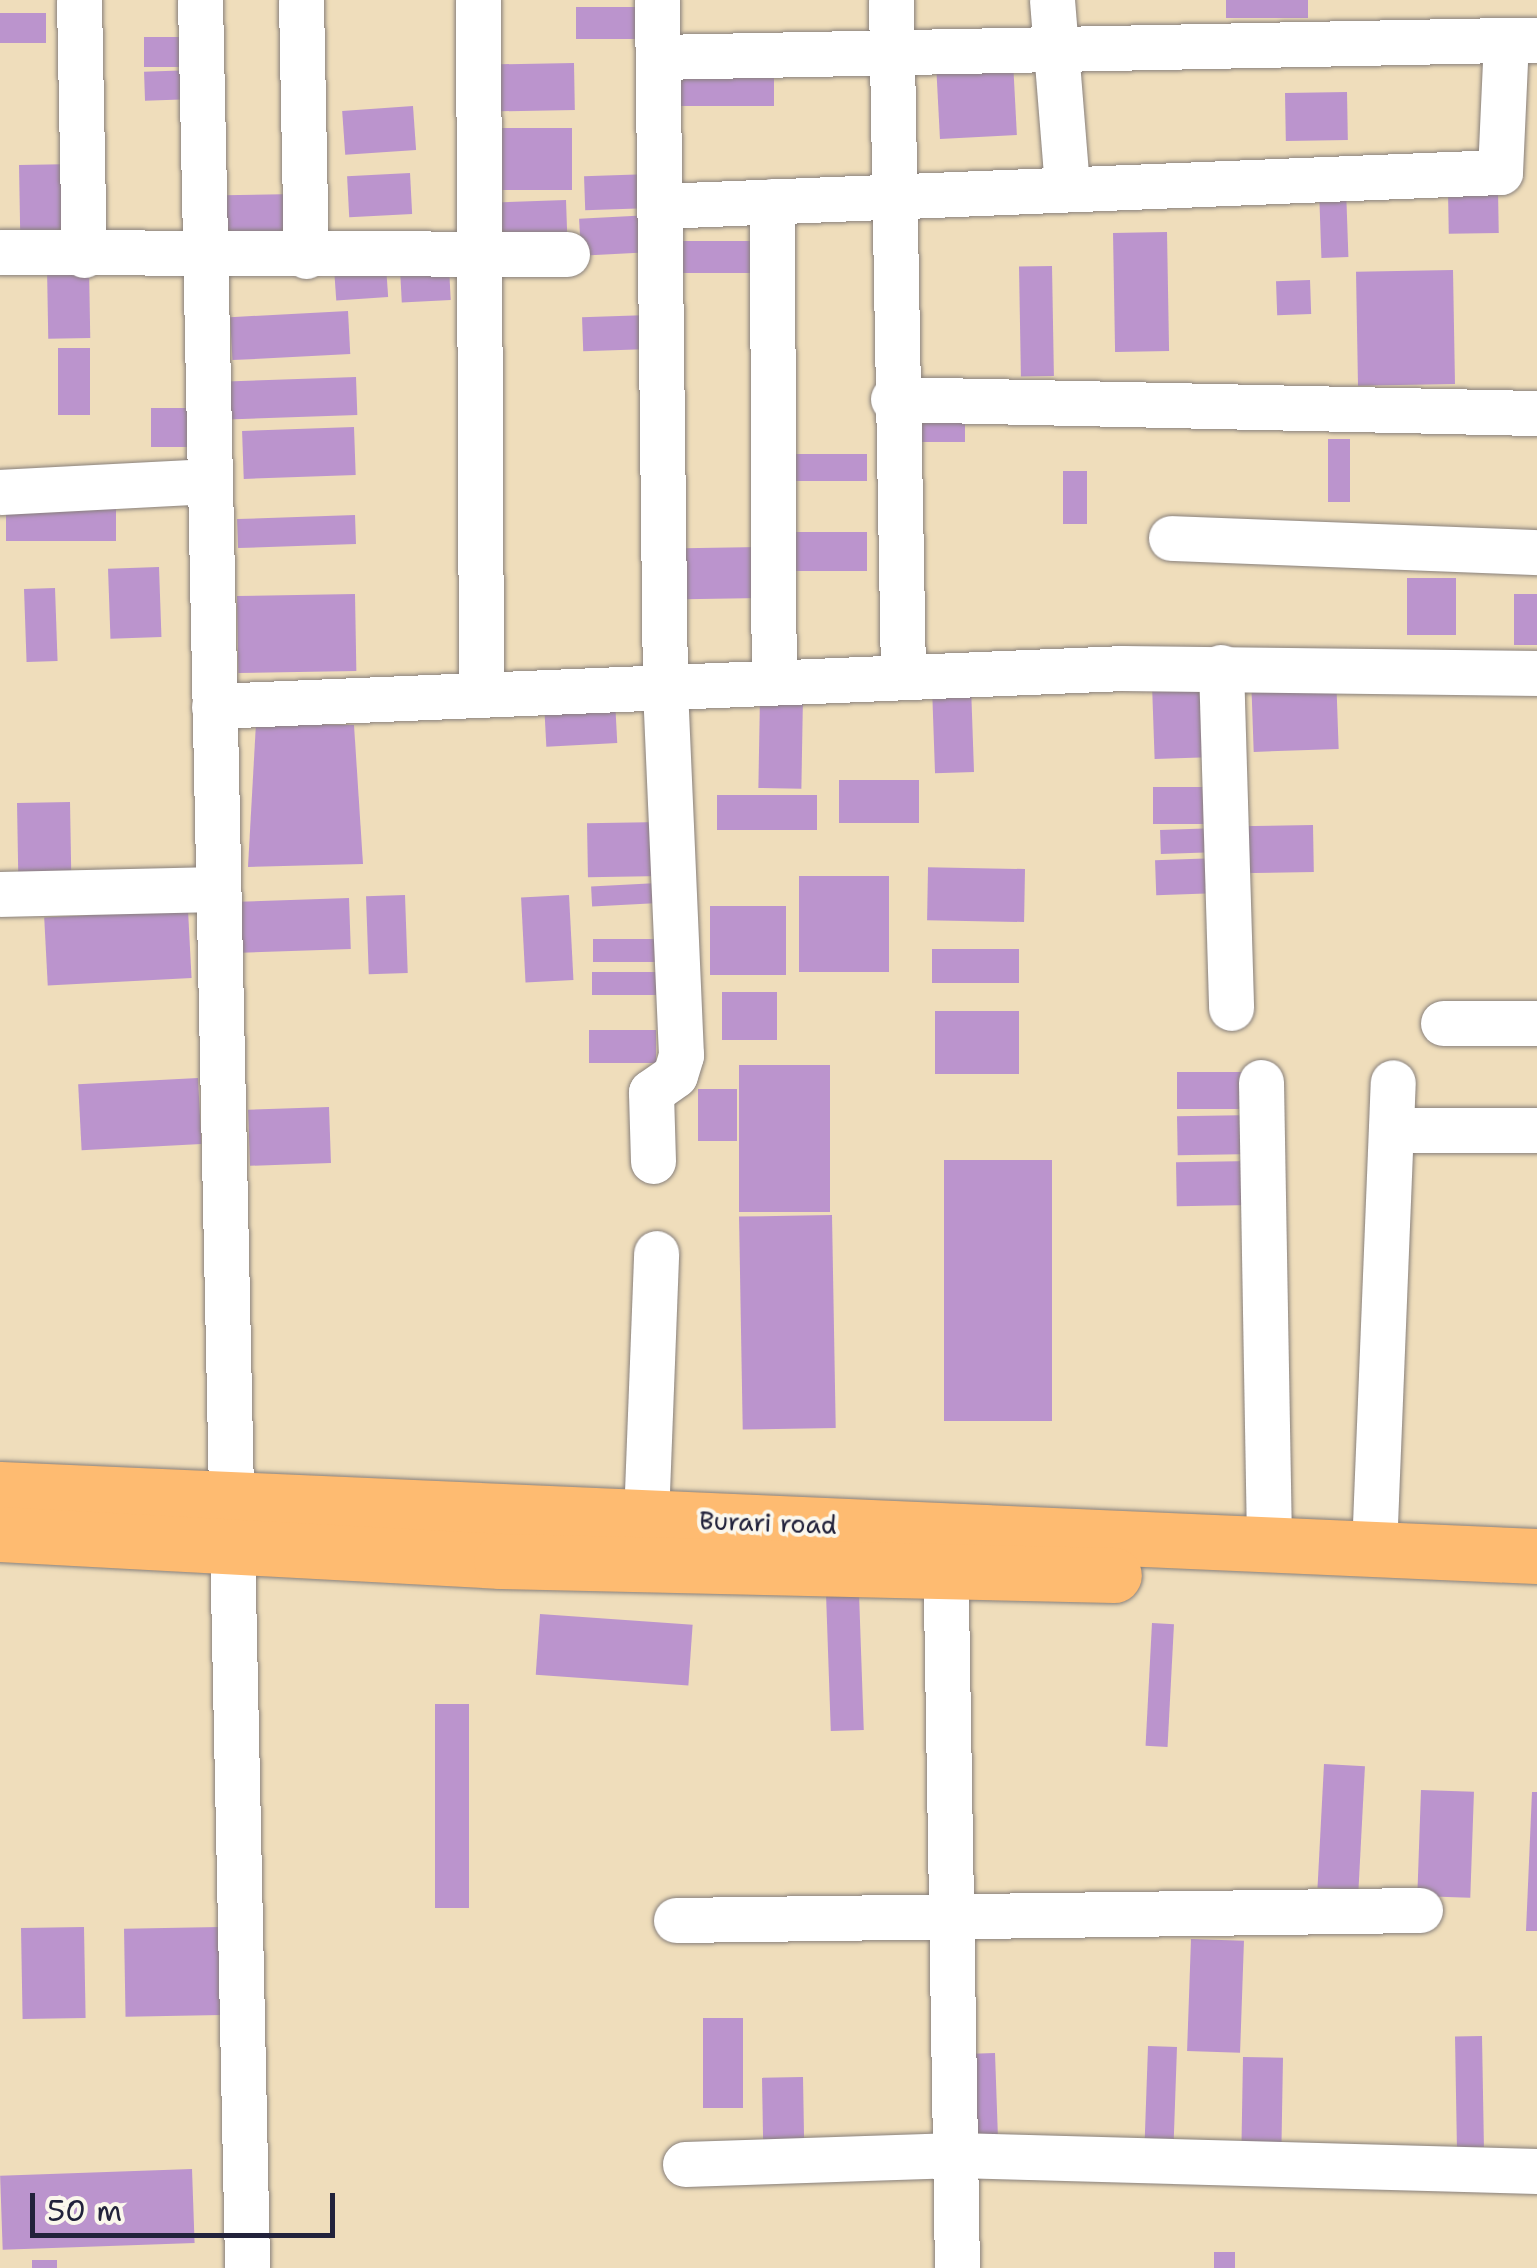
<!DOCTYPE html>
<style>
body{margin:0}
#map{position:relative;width:1537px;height:2268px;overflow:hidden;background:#efddbb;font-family:"Shantell Sans",sans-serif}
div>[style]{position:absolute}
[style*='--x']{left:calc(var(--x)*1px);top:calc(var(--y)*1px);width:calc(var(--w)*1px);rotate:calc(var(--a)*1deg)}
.building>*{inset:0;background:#bb94cd;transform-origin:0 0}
.roads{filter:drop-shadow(0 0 2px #88807b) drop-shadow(0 0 2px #88807b)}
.minor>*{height:45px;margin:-22.5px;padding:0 22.5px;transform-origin:22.5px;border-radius:22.5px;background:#fff}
.major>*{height:55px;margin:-27.5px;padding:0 27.5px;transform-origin:27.5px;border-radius:27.5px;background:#febb71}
span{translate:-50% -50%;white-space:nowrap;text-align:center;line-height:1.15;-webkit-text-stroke:8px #fbf7ec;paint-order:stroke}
.street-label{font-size:25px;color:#22223b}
.scale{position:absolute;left:30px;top:2193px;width:305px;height:45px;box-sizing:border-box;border:5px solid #22223b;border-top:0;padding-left:12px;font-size:30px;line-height:35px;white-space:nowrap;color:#22223b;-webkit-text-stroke:8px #fbf7ec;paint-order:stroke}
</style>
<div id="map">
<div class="building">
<div style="left:1226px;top:0;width:82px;height:18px"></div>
<div style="left:576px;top:7px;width:75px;height:32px"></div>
<div style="left:0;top:13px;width:46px;height:30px"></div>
<div style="left:194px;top:37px;width:30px;height:50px;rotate:90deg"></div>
<div style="left:1013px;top:61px;width:74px;height:77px;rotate:87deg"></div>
<div style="left:574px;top:63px;width:47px;height:75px;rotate:89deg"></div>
<div style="left:194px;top:70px;width:29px;height:50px;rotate:88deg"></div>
<div style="left:774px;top:74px;width:32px;height:94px;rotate:90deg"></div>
<div style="left:1347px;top:92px;width:48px;height:62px;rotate:89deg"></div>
<div style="left:413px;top:106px;width:44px;height:71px;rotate:86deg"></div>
<div style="left:501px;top:128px;width:71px;height:62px"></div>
<div style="left:76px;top:164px;width:69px;height:57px;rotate:89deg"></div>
<div style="left:410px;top:173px;width:41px;height:63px;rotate:87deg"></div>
<div style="left:651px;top:174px;width:34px;height:67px;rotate:88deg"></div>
<div style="left:1346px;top:188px;width:69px;height:27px;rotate:88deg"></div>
<div style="left:1498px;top:190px;width:43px;height:50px;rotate:89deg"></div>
<div style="left:296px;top:194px;width:53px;height:89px;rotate:89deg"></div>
<div style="left:566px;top:200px;width:35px;height:71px;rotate:88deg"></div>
<div style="left:651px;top:215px;width:37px;height:72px;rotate:87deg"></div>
<div style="left:1167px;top:232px;width:119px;height:54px;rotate:89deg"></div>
<div style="left:766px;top:241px;width:32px;height:92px;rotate:90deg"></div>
<div style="left:89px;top:266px;width:72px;height:42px;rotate:89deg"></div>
<div style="left:386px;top:266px;width:31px;height:52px;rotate:86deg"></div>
<div style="left:1052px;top:266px;width:110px;height:33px;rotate:89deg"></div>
<div style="left:449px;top:267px;width:33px;height:49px;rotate:87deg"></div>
<div style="left:1453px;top:270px;width:114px;height:97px;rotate:89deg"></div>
<div style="left:1310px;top:280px;width:34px;height:34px;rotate:88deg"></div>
<div style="left:348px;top:311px;width:43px;height:118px;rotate:87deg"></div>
<div style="left:649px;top:315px;width:34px;height:67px;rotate:88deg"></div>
<div style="left:58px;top:348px;width:32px;height:67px"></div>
<div style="left:356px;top:377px;width:38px;height:137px;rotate:88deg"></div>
<div style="left:151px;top:408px;width:46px;height:39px"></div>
<div style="left:904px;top:413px;width:61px;height:29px"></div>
<div style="left:354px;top:427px;width:48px;height:112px;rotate:88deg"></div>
<div style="left:1328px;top:439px;width:22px;height:63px"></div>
<div style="left:782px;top:454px;width:85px;height:27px"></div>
<div style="left:1063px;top:471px;width:24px;height:53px"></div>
<div style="left:116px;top:500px;width:41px;height:110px;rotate:90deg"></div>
<div style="left:355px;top:515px;width:29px;height:118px;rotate:88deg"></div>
<div style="left:867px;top:532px;width:39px;height:83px;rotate:90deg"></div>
<div style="left:760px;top:547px;width:51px;height:91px;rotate:89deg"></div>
<div style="left:159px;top:567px;width:70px;height:51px;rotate:88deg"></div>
<div style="left:1456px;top:578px;width:57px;height:49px;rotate:90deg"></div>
<div style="left:55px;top:588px;width:73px;height:31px;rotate:88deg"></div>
<div style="left:355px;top:594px;width:77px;height:118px;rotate:89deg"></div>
<div style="left:1537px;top:594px;width:51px;height:23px;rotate:90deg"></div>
<div style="left:1336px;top:673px;width:76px;height:85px;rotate:88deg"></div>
<div style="left:1213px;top:683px;width:74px;height:61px;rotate:88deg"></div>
<div style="left:971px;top:686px;width:86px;height:39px;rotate:88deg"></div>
<div style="left:760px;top:695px;width:43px;height:93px;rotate:1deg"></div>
<div style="left:615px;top:700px;width:43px;height:71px;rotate:87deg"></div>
<div style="clip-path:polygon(256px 723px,354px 725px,363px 864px,248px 867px)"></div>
<div style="left:839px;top:780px;width:80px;height:43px"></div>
<div style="left:1216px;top:787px;width:37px;height:63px;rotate:90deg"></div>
<div style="left:717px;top:795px;width:100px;height:35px"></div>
<div style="left:70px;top:802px;width:79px;height:53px;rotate:89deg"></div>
<div style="left:662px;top:822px;width:54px;height:75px;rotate:89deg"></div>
<div style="left:1313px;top:825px;width:47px;height:77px;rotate:89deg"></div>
<div style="left:1219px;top:828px;width:24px;height:59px;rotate:88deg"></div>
<div style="left:1219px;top:858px;width:35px;height:64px;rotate:88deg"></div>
<div style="left:1025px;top:869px;width:53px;height:97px;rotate:91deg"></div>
<div style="left:799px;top:876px;width:90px;height:96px"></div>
<div style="left:658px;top:883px;width:20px;height:67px;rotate:87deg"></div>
<div style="left:405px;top:895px;width:78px;height:39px;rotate:88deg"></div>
<div style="left:569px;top:895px;width:85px;height:48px;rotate:87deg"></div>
<div style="left:349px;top:898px;width:51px;height:110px;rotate:88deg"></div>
<div style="left:710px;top:906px;width:76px;height:69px"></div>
<div style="left:188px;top:910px;width:68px;height:144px;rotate:87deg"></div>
<div style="left:593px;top:939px;width:65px;height:23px"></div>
<div style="left:932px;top:949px;width:87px;height:34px"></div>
<div style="left:656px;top:972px;width:23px;height:64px;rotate:90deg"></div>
<div style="left:722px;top:992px;width:55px;height:48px"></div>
<div style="left:935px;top:1011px;width:84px;height:63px"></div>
<div style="left:656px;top:1030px;width:33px;height:67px;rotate:90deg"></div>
<div style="left:830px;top:1065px;width:147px;height:91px;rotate:90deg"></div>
<div style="left:1249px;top:1072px;width:37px;height:72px;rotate:90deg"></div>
<div style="left:198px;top:1078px;width:66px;height:120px;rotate:87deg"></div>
<div style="left:737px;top:1089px;width:52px;height:39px;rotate:90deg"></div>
<div style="left:329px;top:1107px;width:56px;height:81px;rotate:88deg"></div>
<div style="left:1254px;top:1115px;width:39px;height:77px;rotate:89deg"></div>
<div style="left:1052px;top:1160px;width:261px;height:108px;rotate:90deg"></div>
<div style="left:1252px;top:1161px;width:44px;height:76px;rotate:89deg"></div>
<div style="left:832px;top:1215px;width:213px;height:93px;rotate:89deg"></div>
<div style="left:859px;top:1593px;width:137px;height:33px;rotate:88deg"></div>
<div style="left:540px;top:1614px;width:153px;height:61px;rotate:4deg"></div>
<div style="left:1152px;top:1623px;width:22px;height:123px;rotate:3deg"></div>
<div style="left:435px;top:1704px;width:34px;height:204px"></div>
<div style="left:1324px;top:1764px;width:41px;height:124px;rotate:3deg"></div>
<div style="left:1421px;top:1790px;width:53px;height:106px;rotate:2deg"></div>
<div style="clip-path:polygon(1532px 1792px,1537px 1792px,1537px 1931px,1526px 1931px)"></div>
<div style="left:84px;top:1927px;width:91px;height:63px;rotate:89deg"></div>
<div style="left:220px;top:1927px;width:88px;height:96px;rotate:89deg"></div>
<div style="left:1191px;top:1939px;width:53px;height:112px;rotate:2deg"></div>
<div style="left:703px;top:2018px;width:40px;height:90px"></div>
<div style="left:1482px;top:2036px;width:111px;height:27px;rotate:89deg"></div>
<div style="left:1148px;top:2046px;width:29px;height:95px;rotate:2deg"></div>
<div style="left:995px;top:2053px;width:88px;height:23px;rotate:88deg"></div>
<div style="left:1243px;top:2057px;width:40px;height:93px;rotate:1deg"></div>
<div style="left:803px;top:2077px;width:67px;height:41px;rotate:89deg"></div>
<div style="left:192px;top:2169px;width:74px;height:192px;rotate:88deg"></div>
<div style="left:1235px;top:2252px;width:16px;height:21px;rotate:90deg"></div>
<div style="left:32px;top:2260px;width:25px;height:8px"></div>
</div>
<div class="roads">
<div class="minor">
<div style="--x:79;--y:0;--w:255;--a:88.9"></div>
<div style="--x:200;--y:0;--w:2268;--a:88.81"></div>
<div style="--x:301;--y:0;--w:256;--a:88.9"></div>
<div style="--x:478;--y:0;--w:694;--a:89.75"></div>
<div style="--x:891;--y:0;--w:677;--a:88.98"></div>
<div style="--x:1052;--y:0;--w:188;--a:85.4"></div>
<div style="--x:658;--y:57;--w:848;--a:-1.15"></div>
<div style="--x:772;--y:201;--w:481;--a:89.8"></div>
<div style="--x:660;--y:206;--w:841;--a:-2.32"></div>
<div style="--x:1500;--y:172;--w:132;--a:-87.4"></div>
<div style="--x:1506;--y:40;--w:31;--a:0"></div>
<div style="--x:0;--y:252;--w:567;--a:0.2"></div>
<div style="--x:893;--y:399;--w:644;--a:1.25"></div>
<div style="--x:0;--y:492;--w:207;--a:-3"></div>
<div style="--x:1171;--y:538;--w:366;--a:2.2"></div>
<div style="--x:1221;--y:667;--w:341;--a:88.3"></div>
<div style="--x:214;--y:706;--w:910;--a:-2.39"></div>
<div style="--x:1123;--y:668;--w:414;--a:0.7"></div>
<div style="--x:0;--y:894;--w:217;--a:-1.3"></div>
<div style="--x:1443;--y:1023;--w:94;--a:0"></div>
<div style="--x:1261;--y:1082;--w:463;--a:89"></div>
<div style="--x:1391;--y:1130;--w:146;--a:0"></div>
<div style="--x:653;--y:1161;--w:69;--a:-91.7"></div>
<div style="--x:651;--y:1092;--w:29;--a:-35"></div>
<div style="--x:675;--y:1075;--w:21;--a:-73"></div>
<div style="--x:681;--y:1055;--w:368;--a:-92.5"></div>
<div style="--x:665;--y:687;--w:687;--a:-90.67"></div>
<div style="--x:646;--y:1518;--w:265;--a:-87.8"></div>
<div style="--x:945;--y:1538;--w:730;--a:89.06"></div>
<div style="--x:1374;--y:1549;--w:467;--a:-87.7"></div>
<div style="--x:676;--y:1920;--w:744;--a:-0.77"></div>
<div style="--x:685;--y:2164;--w:271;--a:-1.9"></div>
<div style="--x:956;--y:2155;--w:581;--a:1.58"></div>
</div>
<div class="major">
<div style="--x:0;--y:1489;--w:1538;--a:2.5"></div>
<div style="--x:0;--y:1534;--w:502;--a:3.08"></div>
<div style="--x:501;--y:1561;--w:613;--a:1.31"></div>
</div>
</div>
<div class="street-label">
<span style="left:768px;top:1523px;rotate:2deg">Burari road</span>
</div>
<div class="scale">50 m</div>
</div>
